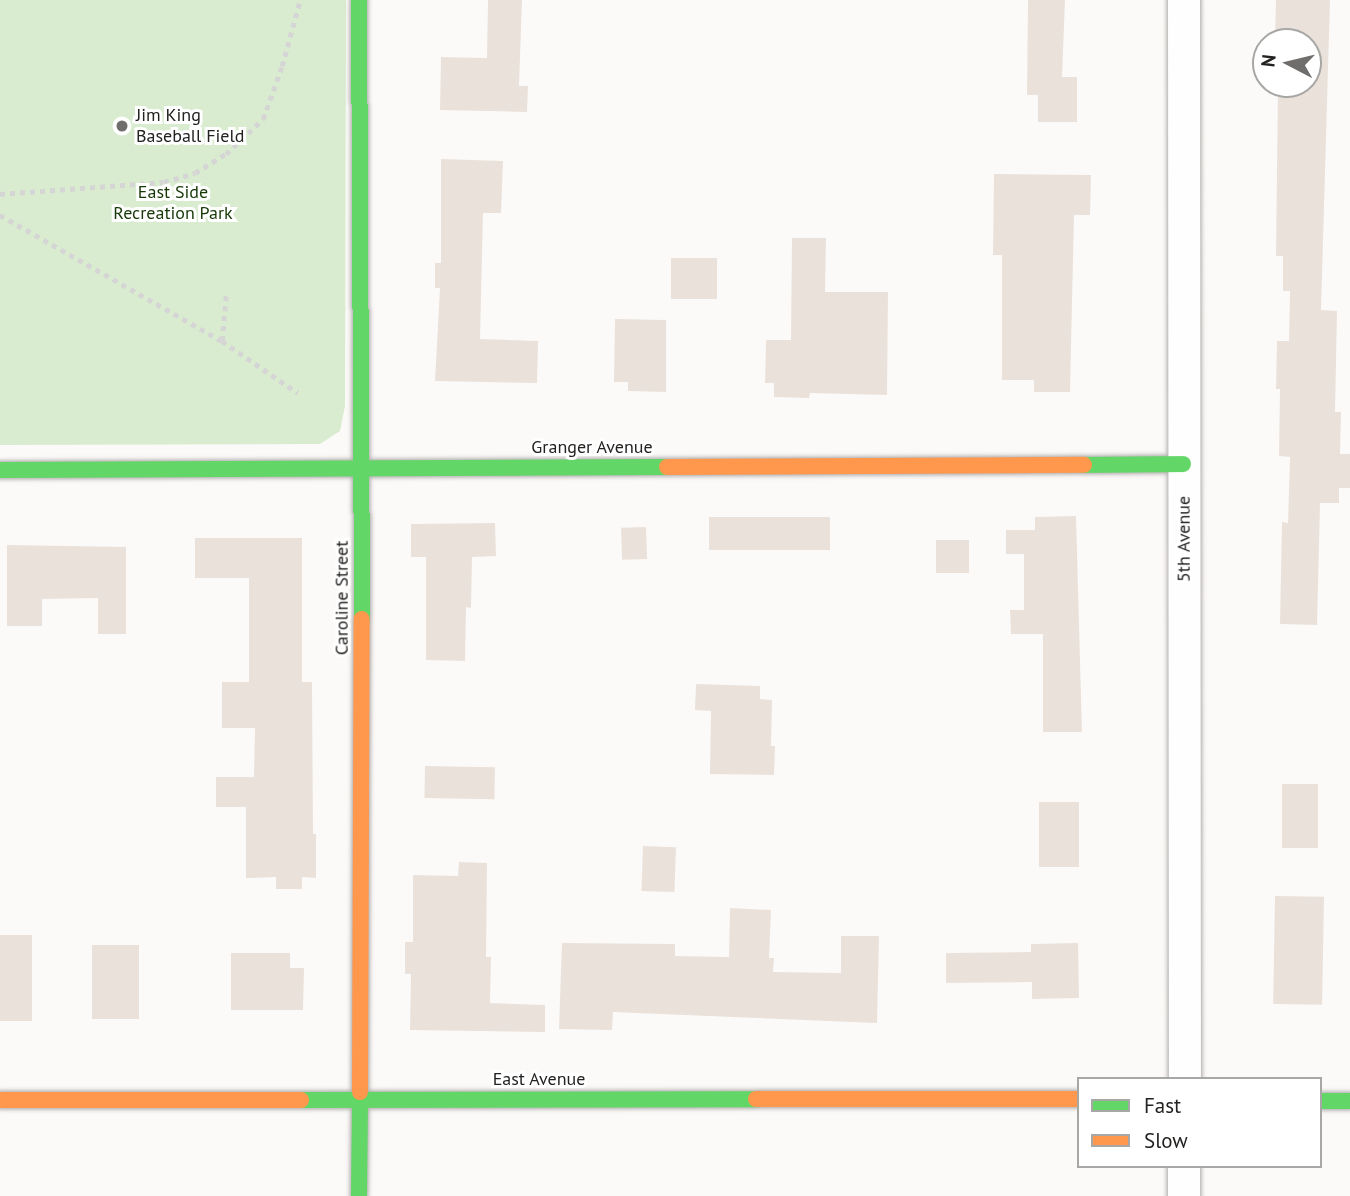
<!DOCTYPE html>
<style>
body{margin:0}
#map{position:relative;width:1350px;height:1196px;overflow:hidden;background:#fcfaf8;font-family:"PT Sans",sans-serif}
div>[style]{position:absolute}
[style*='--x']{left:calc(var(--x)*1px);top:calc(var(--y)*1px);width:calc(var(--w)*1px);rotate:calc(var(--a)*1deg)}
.green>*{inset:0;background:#d9ecd0}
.building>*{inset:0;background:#eae1da;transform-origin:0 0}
.path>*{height:4.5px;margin-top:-2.25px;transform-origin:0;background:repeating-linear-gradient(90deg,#d6d5d5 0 5px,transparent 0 10px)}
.roads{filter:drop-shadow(0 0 2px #b2b0af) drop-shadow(0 0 2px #b2b0af)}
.street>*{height:32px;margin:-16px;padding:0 16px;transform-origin:16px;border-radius:16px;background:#fffefe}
.fast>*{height:16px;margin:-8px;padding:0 8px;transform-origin:8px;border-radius:8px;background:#63d668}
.slow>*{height:16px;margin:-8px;padding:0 8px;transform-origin:8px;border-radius:8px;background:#ff974d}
.dots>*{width:19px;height:19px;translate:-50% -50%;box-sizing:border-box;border:4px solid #fff;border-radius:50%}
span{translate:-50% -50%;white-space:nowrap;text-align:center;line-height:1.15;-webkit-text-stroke:6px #fff;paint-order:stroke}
.poi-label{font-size:18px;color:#242220}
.left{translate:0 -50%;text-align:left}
.park-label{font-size:18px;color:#163807}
.street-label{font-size:18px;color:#242220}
.legend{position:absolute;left:1077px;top:1077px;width:245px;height:91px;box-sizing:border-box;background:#fff;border:2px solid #a7a7a6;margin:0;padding:9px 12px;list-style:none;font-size:21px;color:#242220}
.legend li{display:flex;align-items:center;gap:14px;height:35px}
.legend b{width:35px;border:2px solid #a7a7a6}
.north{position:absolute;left:1252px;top:28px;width:70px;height:70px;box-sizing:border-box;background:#fff;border:2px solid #a7a7a6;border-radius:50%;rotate:277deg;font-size:19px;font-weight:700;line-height:28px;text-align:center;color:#242220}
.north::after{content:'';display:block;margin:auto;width:24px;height:32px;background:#706e6c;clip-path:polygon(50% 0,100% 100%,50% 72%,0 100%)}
</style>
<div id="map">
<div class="green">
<div style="clip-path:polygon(0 0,346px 0,345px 406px,340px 431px,320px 444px,0 445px)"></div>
</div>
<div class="building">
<div style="clip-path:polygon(488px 0,522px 0,519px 86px,528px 86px,527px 112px,440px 110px,441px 57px,487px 58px)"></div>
<div style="clip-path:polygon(1028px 0,1065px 0,1062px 77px,1077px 77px,1077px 122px,1038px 122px,1038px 95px,1027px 95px)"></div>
<div style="clip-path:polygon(1276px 0,1330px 0,1321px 310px,1337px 311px,1335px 412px,1341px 412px,1340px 454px,1350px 454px,1350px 488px,1339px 488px,1339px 503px,1320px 503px,1317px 625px,1280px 624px,1282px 522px,1288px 523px,1290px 457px,1279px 456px,1280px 389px,1276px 389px,1277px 341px,1289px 341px,1290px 291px,1283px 291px,1283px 256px,1276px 256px,1278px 84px,1308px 84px,1308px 42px,1275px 42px)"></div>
<div style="clip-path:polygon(441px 159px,503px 161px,501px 213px,483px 213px,480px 339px,538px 341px,537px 383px,435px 381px,440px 288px,435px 288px,435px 263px,441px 263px)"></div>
<div style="clip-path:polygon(994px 174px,1091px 175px,1090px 215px,1074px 215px,1070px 392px,1034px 392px,1034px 380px,1002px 380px,1002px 255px,993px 255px)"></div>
<div style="clip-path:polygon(792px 238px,826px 238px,825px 292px,888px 292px,887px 395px,810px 393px,809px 398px,774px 397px,774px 383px,765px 383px,766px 340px,791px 340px)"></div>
<div style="left:671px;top:258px;width:46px;height:41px"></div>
<div style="clip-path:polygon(615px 319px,666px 320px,666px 392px,628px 391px,628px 382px,614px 382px)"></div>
<div style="clip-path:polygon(1076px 516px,1082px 732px,1043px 732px,1043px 634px,1011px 634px,1010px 610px,1024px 610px,1024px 554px,1006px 554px,1006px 530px,1035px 530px,1035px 517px)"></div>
<div style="left:830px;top:517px;width:33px;height:121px;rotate:90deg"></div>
<div style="clip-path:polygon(495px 523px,496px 556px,472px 557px,471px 608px,466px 607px,465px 661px,426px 660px,426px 557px,411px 557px,411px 524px)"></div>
<div style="left:646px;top:527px;width:32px;height:25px;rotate:88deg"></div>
<div style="clip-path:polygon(195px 538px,302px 538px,302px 682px,312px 682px,313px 834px,316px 834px,316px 878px,302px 877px,302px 889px,276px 889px,276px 877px,246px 878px,246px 807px,216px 807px,216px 777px,254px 777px,255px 728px,222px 728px,222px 682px,249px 682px,249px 578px,195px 578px)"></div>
<div style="left:969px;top:540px;width:33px;height:33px;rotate:90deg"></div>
<div style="clip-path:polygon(7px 545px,126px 547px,126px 634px,98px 634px,98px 598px,42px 599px,42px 626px,7px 626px)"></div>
<div style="clip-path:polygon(696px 684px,760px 686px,760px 699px,772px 700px,771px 746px,775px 746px,774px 775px,710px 774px,711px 711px,695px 710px)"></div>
<div style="left:425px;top:766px;width:70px;height:32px;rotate:1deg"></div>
<div style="left:1282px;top:784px;width:36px;height:64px"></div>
<div style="left:1039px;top:802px;width:40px;height:65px"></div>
<div style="left:643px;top:846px;width:33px;height:45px;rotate:2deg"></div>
<div style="clip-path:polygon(459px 862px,487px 863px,486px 957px,491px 957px,490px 1003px,545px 1005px,545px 1032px,410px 1030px,411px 974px,405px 974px,405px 942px,413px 942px,413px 875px,458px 876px)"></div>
<div style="left:1275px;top:896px;width:49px;height:108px;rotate:1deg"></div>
<div style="clip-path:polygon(730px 908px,771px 910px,769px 958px,774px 958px,773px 972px,841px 973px,841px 936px,879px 936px,877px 1023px,613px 1012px,612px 1030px,559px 1029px,562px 943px,675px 944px,675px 956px,729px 957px)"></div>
<div style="left:0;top:935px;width:32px;height:86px"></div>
<div style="clip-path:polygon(1078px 943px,1079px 998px,1032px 999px,1032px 982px,946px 983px,946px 953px,1031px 952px,1031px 944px)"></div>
<div style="left:92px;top:945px;width:47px;height:74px"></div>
<div style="clip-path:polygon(231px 953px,290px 953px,290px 968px,304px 968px,303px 1010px,231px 1010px)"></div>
</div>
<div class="path">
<div style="--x:0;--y:194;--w:164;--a:-4.2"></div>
<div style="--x:164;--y:182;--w:32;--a:-16"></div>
<div style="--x:195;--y:173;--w:36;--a:-32"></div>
<div style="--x:226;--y:154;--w:51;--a:-43.4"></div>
<div style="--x:263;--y:119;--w:56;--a:-70.3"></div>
<div style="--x:282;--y:66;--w:68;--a:-74.7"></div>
<div style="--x:0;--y:215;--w:255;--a:29.6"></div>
<div style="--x:222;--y:341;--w:92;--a:34.4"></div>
<div style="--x:222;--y:341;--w:46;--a:-85"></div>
</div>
<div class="roads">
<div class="street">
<div style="--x:1184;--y:0;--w:1079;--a:89.95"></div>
<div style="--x:1184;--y:1196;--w:30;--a:-90"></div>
</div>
<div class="fast">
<div style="--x:359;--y:0;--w:619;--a:89.72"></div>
<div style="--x:1084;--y:465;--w:99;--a:-0.6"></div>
<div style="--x:0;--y:470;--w:667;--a:-0.26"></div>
<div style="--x:301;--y:1100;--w:455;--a:-0.1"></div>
<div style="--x:1320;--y:1101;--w:30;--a:0"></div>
<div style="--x:359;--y:1196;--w:104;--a:-89.4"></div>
</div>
<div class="slow">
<div style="--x:667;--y:467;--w:417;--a:-0.3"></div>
<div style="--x:360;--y:1092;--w:473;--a:-89.8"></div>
<div style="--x:756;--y:1099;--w:323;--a:0"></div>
<div style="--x:0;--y:1100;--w:301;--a:0"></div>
</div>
</div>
<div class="dots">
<div style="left:122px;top:126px;background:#706e6c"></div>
</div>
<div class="poi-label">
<span class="left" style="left:136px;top:126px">Jim King<br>Baseball Field</span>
</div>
<div class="park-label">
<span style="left:173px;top:203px">East Side<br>Recreation Park</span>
</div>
<div class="street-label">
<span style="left:592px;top:447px">Granger Avenue</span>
<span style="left:1184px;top:539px;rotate:-90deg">5th Avenue</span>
<span style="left:342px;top:598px;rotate:-90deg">Caroline Street</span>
<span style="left:539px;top:1079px">East Avenue</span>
</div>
<ul class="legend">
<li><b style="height:9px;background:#63d668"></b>Fast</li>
<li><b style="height:9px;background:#ff974d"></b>Slow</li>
</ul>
<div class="north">N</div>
</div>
